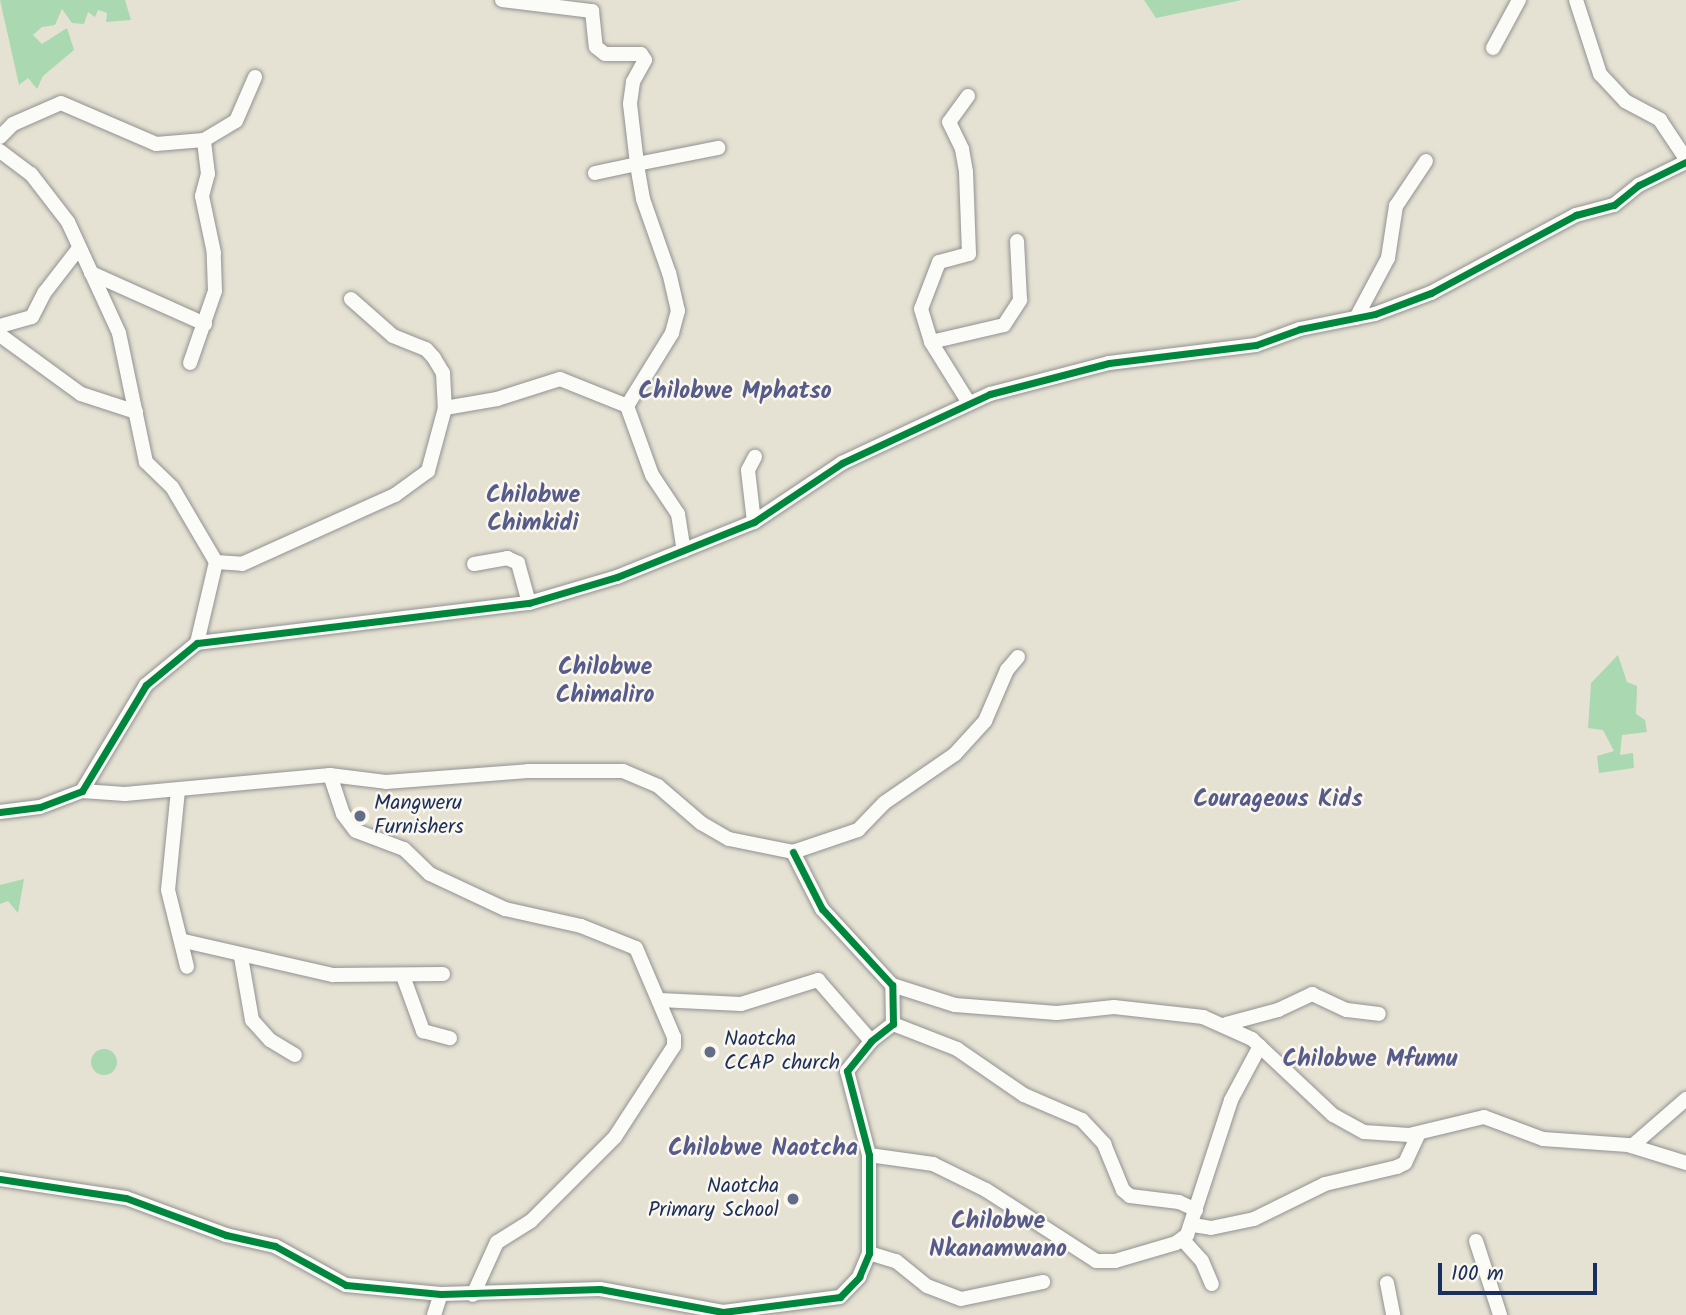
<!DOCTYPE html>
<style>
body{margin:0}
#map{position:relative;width:1686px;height:1315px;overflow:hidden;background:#e6e2d3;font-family:Kalam,sans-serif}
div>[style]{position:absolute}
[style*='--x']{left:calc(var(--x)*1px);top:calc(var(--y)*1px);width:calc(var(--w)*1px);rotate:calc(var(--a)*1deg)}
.green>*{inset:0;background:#aad8b0}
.round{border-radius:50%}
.roads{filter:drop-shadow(0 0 2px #919292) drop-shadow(0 0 2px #919292)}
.minor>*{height:14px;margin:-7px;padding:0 7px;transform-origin:7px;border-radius:7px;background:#fbfbf8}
.cycleway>*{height:7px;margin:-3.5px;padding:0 3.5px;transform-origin:3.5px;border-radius:3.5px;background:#00873e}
.dots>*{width:19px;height:19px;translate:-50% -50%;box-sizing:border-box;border:4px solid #fbf7ec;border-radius:50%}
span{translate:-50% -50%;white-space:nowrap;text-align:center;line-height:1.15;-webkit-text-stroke:5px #fbf7ec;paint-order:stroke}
.poi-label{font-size:21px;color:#1b2f5e}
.left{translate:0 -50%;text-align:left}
.right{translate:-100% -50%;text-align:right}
.quarter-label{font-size:24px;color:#555b8b;font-weight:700}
.scale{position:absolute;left:1438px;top:1263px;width:159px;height:32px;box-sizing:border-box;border:4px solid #1b2f5e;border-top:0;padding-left:9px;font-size:21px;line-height:24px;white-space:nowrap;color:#1b2f5e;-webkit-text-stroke:5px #fbf7ec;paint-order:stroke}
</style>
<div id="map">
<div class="green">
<div style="clip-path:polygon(0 0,125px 0,131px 20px,106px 22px,107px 13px,98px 10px,95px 17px,88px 12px,84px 24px,72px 23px,62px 9px,55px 25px,42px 27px,33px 35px,42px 44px,67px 28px,74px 50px,43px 76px,37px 89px,28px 78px,19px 85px)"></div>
<div style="clip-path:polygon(1144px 0,1242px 0,1156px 18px)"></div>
<div style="clip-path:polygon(1618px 655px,1627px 682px,1637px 686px,1636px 714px,1645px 720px,1647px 732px,1622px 735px,1620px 755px,1633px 753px,1634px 768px,1599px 773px,1597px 756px,1614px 751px,1603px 730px,1588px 728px,1591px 683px)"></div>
<div style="clip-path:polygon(24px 879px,18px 913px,8px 901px,0 904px,0 885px)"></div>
<div class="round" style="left:91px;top:1049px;width:26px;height:26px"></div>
</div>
<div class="roads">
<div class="minor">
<div style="--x:502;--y:0;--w:91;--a:7"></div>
<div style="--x:592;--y:11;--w:36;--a:84"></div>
<div style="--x:596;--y:47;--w:11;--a:38"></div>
<div style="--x:605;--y:54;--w:36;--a:0"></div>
<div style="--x:641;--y:54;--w:7;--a:56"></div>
<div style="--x:645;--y:60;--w:25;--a:119"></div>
<div style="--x:633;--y:82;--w:22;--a:98"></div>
<div style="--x:630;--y:104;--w:60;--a:83.3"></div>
<div style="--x:637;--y:164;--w:43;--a:167.9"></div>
<div style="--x:1576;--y:0;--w:78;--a:72"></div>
<div style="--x:1600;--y:74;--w:37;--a:47"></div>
<div style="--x:1625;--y:101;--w:40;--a:28"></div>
<div style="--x:1660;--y:120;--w:47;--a:56.3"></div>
<div style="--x:1493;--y:48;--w:55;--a:-61.6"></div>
<div style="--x:968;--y:96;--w:32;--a:126"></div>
<div style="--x:949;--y:122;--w:30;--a:64"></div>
<div style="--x:962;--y:149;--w:23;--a:80"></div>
<div style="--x:966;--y:172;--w:82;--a:87.9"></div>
<div style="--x:969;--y:254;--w:31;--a:165"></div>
<div style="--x:939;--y:262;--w:50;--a:111"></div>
<div style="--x:921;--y:309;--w:34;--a:73"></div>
<div style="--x:931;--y:342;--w:72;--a:58.1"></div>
<div style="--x:0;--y:137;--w:18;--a:-45"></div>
<div style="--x:13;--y:124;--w:52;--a:-23.6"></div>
<div style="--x:61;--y:103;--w:103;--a:23.3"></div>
<div style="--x:156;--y:144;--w:48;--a:-4.8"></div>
<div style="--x:204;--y:140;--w:37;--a:-31"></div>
<div style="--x:236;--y:121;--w:48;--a:-66.6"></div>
<div style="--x:0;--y:151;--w:39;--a:37"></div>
<div style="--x:31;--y:174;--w:61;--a:52.4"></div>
<div style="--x:68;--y:222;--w:122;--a:65.3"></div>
<div style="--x:119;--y:333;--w:132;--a:78.2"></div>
<div style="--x:146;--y:462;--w:36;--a:44"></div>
<div style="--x:172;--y:487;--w:87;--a:59.6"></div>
<div style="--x:216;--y:562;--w:26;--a:4"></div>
<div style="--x:242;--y:564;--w:168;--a:-24.3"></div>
<div style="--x:395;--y:495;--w:41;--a:-36"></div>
<div style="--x:428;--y:471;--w:65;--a:-74.9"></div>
<div style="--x:91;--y:273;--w:125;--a:24.1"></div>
<div style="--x:351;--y:299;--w:56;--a:41.4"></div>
<div style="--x:393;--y:336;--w:35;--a:22"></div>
<div style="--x:426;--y:349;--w:12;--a:48"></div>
<div style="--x:434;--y:358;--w:17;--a:59"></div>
<div style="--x:443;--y:373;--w:35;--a:87"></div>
<div style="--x:445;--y:408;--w:53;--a:-9.8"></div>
<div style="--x:497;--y:399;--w:66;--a:-17.6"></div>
<div style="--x:560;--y:379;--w:72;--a:21.9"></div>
<div style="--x:1356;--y:318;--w:68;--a:-61.9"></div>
<div style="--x:1388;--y:258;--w:53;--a:-81.3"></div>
<div style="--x:1396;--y:206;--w:54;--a:-56.3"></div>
<div style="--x:0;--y:326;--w:33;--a:-16"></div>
<div style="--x:32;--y:317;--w:28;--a:-63"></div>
<div style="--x:45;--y:292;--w:56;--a:-52.3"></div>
<div style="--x:0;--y:335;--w:100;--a:36.1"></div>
<div style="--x:81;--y:394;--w:58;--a:18.1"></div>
<div style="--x:931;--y:342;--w:75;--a:-13.1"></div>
<div style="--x:1004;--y:325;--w:30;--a:-57"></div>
<div style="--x:1020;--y:300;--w:59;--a:-92.9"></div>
<div style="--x:190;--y:363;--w:76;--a:-70.9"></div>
<div style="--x:215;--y:291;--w:38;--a:-92"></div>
<div style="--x:214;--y:253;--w:58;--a:-101.9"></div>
<div style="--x:202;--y:196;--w:23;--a:-75"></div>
<div style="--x:208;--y:174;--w:34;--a:-97"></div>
<div style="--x:627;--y:406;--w:86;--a:-58.3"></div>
<div style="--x:672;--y:333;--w:23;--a:-75"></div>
<div style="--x:678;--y:311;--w:39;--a:-103"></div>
<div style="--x:669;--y:273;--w:78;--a:-109.4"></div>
<div style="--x:643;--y:199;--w:36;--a:-100"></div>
<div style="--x:637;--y:164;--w:83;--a:-11.2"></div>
<div style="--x:627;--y:406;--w:73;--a:70.1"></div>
<div style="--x:652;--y:475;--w:47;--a:56.3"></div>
<div style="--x:678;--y:514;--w:37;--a:81"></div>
<div style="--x:754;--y:522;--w:52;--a:-96.6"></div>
<div style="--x:748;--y:470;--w:15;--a:-62"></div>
<div style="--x:474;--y:564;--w:34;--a:-10"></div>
<div style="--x:507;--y:558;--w:12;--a:24"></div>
<div style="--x:518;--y:563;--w:41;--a:74.6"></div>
<div style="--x:197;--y:643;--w:83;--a:-76.8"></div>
<div style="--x:330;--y:775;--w:41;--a:71.6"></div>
<div style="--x:343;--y:814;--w:21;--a:53"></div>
<div style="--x:356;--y:831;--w:51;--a:20.6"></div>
<div style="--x:404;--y:849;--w:36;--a:44"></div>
<div style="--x:430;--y:874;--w:83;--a:25"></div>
<div style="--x:505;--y:909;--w:78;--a:12.6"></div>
<div style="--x:581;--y:926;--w:59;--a:21.8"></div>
<div style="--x:636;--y:948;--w:97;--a:66.9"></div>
<div style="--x:674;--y:1037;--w:9;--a:90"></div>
<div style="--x:674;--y:1046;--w:108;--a:123"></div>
<div style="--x:615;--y:1137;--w:119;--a:135"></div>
<div style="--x:531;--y:1221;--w:40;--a:148"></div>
<div style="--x:497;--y:1242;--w:58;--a:114.4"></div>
<div style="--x:178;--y:790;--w:100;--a:95.7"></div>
<div style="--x:168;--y:890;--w:79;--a:76.1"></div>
<div style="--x:82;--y:791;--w:43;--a:4"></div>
<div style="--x:125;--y:794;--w:206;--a:-5.3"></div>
<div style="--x:330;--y:775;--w:56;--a:7.1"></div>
<div style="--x:386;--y:782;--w:142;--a:-4.4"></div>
<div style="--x:528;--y:771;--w:95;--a:0"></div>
<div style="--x:623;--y:771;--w:38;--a:23"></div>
<div style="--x:658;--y:786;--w:57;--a:40.7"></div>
<div style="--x:701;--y:823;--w:32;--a:30"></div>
<div style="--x:729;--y:839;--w:65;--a:11.5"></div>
<div style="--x:793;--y:852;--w:69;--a:-18.7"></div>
<div style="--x:858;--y:830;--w:37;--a:-46"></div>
<div style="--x:884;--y:803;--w:86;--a:-34.6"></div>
<div style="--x:955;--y:754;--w:45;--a:-47.7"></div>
<div style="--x:985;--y:721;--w:56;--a:-66.7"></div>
<div style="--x:1007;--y:670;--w:17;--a:-50"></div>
<div style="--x:0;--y:812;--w:40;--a:-7.1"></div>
<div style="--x:40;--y:807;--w:45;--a:-20.9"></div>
<div style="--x:82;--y:791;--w:124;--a:-58.9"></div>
<div style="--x:146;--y:685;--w:66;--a:-39.5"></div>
<div style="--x:197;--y:643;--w:334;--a:-6.9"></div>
<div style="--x:529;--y:603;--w:92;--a:-16.5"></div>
<div style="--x:617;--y:577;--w:148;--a:-21.9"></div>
<div style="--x:754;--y:522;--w:106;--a:-33.8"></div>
<div style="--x:842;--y:463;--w:163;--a:-25"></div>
<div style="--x:990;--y:394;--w:123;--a:-14.6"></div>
<div style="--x:1109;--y:363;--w:148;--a:-7"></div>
<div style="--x:1256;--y:345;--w:47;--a:-20"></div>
<div style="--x:1300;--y:329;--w:76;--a:-11.3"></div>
<div style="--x:1375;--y:314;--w:60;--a:-20.6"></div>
<div style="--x:1431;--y:293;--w:165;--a:-28.3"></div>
<div style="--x:1576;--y:215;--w:39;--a:-15"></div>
<div style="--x:1614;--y:205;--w:32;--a:-39"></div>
<div style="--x:1639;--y:185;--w:52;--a:-26.1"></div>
<div style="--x:184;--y:941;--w:153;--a:12.9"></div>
<div style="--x:333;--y:975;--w:110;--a:-0.5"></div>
<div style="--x:241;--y:957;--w:64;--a:80.1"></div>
<div style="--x:252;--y:1020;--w:27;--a:48"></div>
<div style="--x:270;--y:1040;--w:29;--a:31"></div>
<div style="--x:403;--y:976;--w:59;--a:70"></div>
<div style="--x:423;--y:1031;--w:28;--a:15"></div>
<div style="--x:892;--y:985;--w:66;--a:17.6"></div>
<div style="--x:955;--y:1005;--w:102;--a:4.5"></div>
<div style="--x:1057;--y:1013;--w:57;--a:-6"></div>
<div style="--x:1114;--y:1007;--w:90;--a:6.4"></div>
<div style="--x:1203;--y:1017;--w:54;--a:24.2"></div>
<div style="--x:1252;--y:1039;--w:111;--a:43.2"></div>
<div style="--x:1333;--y:1115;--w:35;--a:29"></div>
<div style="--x:1364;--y:1132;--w:45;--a:3.8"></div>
<div style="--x:1409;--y:1135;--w:77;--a:-13.5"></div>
<div style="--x:1484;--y:1117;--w:63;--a:20.4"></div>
<div style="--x:1543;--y:1139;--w:85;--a:4"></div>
<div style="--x:1628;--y:1145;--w:61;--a:17.2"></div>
<div style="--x:660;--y:1000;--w:81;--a:2.8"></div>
<div style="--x:741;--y:1004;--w:81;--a:-17.3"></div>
<div style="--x:818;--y:980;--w:81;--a:49"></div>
<div style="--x:893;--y:1024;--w:69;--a:21.3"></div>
<div style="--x:957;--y:1049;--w:81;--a:34.5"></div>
<div style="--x:1024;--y:1095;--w:63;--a:23.3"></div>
<div style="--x:1082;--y:1120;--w:33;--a:47"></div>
<div style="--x:1104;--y:1144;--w:50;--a:67.6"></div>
<div style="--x:1123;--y:1190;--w:9;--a:41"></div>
<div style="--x:1130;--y:1196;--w:49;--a:7"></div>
<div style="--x:1179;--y:1202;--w:19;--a:25"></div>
<div style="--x:1226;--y:1024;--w:54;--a:-15.1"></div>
<div style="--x:1278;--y:1010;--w:38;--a:-25"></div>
<div style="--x:1312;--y:994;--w:38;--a:25"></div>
<div style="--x:1347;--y:1010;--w:32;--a:7"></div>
<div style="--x:1632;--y:1146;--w:72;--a:-41"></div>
<div style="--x:869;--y:1155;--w:65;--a:8"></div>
<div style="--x:933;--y:1164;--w:59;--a:26.1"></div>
<div style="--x:986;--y:1190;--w:131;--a:32.8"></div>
<div style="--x:1096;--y:1261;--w:19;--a:0"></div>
<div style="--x:1115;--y:1261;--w:64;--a:-16.4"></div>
<div style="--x:1176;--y:1243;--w:14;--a:-36"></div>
<div style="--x:1187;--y:1235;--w:142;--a:-71.9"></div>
<div style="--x:1231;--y:1100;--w:61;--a:-61.8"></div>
<div style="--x:0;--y:1179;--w:127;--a:8.6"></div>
<div style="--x:126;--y:1198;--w:107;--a:20.3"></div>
<div style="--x:226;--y:1235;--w:50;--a:12.7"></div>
<div style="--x:275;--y:1246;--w:81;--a:28.8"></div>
<div style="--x:346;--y:1285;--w:95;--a:5.4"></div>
<div style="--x:441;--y:1294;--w:159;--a:-1.8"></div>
<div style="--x:600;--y:1289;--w:125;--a:10.6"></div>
<div style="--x:723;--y:1312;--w:118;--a:-7.3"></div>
<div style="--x:840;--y:1297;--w:28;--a:-46"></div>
<div style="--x:859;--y:1277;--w:26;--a:-67"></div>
<div style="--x:869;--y:1253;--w:98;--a:-90"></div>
<div style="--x:869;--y:1155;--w:87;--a:-104.7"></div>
<div style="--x:847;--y:1071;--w:38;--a:-51"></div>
<div style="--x:871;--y:1041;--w:28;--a:-38"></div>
<div style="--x:893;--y:1024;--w:39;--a:-91"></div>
<div style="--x:892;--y:985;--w:103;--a:-132.6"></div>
<div style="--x:822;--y:909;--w:64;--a:-117"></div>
<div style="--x:1193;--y:1225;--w:18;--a:9"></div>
<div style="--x:1211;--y:1228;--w:44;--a:-11.8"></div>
<div style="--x:1254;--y:1219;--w:79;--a:-26.2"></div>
<div style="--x:1325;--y:1184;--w:74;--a:-13.3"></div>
<div style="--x:1397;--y:1167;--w:9;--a:-27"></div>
<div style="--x:1405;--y:1163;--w:33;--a:-65"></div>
<div style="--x:1183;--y:1240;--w:28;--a:48"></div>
<div style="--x:1202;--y:1261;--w:25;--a:67"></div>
<div style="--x:1476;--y:1241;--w:78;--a:72"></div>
<div style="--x:869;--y:1253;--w:28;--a:17"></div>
<div style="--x:896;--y:1261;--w:40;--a:39"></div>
<div style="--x:927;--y:1286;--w:36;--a:21"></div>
<div style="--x:961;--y:1299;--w:84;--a:-11.7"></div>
<div style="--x:1387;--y:1283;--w:33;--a:79"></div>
<div style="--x:434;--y:1315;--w:22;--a:-72"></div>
</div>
</div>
<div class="cycleway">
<div style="--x:0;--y:812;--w:40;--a:-7.1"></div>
<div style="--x:40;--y:807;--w:45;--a:-20.9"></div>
<div style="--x:82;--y:791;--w:124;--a:-58.9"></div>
<div style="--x:146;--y:685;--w:66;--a:-39.5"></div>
<div style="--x:197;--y:643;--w:334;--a:-6.9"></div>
<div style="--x:529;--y:603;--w:92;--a:-16.5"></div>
<div style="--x:617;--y:577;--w:148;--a:-21.9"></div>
<div style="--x:754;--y:522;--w:106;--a:-33.8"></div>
<div style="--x:842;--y:463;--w:163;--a:-25"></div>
<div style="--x:990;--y:394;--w:123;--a:-14.6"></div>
<div style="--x:1109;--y:363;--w:148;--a:-7"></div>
<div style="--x:1256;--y:345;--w:47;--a:-20"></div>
<div style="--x:1300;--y:329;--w:76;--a:-11.3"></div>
<div style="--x:1375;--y:314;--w:60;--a:-20.6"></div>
<div style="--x:1431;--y:293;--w:165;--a:-28.3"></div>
<div style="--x:1576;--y:215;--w:39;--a:-15"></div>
<div style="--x:1614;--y:205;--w:32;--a:-39"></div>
<div style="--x:1639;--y:185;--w:52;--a:-26.1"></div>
<div style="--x:0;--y:1179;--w:127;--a:8.6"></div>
<div style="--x:126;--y:1198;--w:107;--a:20.3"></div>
<div style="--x:226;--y:1235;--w:50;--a:12.7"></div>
<div style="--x:275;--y:1246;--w:81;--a:28.8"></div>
<div style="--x:346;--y:1285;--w:95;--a:5.4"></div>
<div style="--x:441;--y:1294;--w:159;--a:-1.8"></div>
<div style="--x:600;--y:1289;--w:125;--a:10.6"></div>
<div style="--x:723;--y:1312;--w:118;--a:-7.3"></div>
<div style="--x:840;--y:1297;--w:28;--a:-46"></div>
<div style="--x:859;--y:1277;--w:26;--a:-67"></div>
<div style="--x:869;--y:1253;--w:98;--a:-90"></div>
<div style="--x:869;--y:1155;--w:87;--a:-104.7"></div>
<div style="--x:847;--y:1071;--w:38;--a:-51"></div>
<div style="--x:871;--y:1041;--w:28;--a:-38"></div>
<div style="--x:893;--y:1024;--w:39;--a:-91"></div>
<div style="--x:892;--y:985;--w:103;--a:-132.6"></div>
<div style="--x:822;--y:909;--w:64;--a:-117"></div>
</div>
<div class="dots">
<div style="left:360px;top:816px;background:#626e87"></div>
<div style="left:710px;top:1052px;background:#626e87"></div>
<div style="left:793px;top:1199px;background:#626e87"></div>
</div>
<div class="poi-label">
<span class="left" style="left:374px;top:816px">Mangweru<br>Furnishers</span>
<span class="left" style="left:724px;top:1052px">Naotcha<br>CCAP church</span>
<span class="right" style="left:779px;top:1199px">Naotcha<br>Primary School</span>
</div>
<div class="quarter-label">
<span style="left:735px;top:392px">Chilobwe Mphatso</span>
<span style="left:533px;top:510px">Chilobwe<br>Chimkidi</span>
<span style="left:605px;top:682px">Chilobwe<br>Chimaliro</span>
<span style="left:1278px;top:800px">Courageous Kids</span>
<span style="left:1370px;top:1060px">Chilobwe Mfumu</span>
<span style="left:763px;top:1149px">Chilobwe Naotcha</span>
<span style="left:998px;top:1236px">Chilobwe<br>Nkanamwano</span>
</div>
<div class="scale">100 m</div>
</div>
